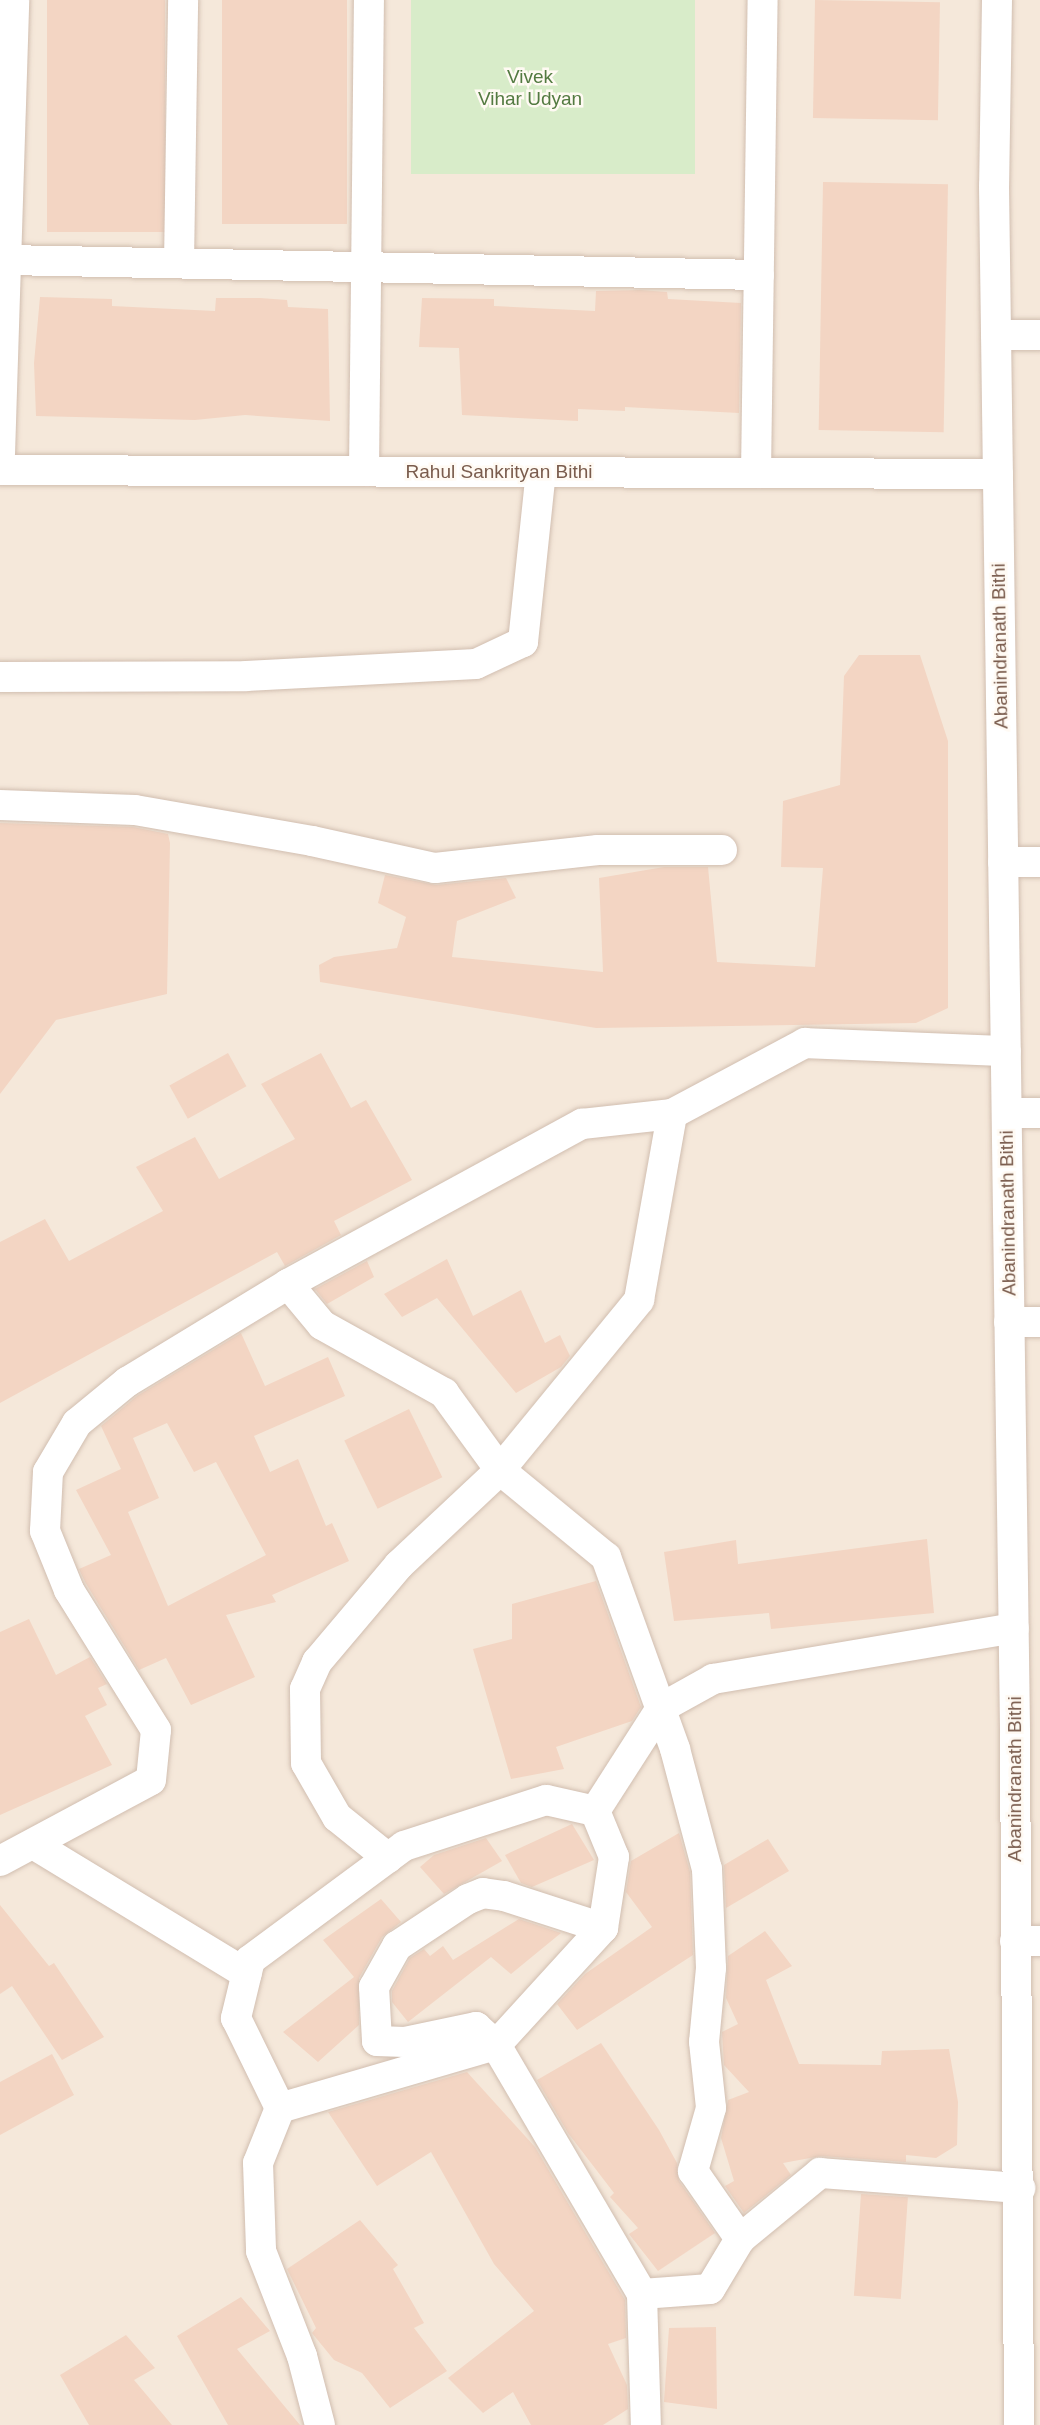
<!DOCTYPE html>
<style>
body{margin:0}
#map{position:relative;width:1040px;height:2425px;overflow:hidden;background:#fdf6ec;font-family:Arial,sans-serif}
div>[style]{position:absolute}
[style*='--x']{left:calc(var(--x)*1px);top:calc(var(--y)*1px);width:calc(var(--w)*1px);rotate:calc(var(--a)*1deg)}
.residential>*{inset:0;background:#f5e8da;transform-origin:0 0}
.green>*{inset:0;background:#d8ecc9;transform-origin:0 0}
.building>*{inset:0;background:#f3d5c3;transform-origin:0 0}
.roads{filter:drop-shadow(0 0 2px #d1beb0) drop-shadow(0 0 2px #d1beb0)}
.minor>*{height:30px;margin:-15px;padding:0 15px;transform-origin:15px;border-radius:15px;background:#fff}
span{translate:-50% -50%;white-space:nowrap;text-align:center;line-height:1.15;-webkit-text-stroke:5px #fffaf3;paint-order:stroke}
.park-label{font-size:19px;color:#537a41}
.street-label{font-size:19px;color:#7a5c4d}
</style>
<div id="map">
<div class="residential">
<div style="left:0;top:0;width:1040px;height:2425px"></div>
</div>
<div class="green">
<div style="left:411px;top:0;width:284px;height:174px"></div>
</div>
<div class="building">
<div style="left:47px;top:0;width:118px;height:232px"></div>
<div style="left:222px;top:0;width:125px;height:224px"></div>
<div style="left:815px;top:0;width:125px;height:118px;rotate:1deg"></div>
<div style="left:823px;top:182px;width:125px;height:248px;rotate:1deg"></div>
<div style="clip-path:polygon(640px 290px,667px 292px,668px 299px,741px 303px,739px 413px,625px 407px,625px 411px,578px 409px,578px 421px,462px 415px,459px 348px,419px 347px,422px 298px,494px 299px,494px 306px,595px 311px,596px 291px)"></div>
<div style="clip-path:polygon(40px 297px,112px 299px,112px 306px,215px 311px,216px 298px,260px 298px,287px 300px,288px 307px,328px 309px,330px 421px,245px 415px,195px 420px,36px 416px,34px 363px)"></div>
<div style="clip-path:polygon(859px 655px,920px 655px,948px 741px,948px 1008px,916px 1023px,596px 1028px,320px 982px,319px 965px,334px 957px,397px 948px,406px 917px,378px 903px,385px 875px,436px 885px,506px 878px,516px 898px,457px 921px,452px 957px,603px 972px,599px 878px,664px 867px,708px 867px,717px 962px,815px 967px,823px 868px,781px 867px,783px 801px,840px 785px,844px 676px)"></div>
<div style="clip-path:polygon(0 823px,133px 827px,168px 834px,170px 843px,167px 994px,56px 1020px,0 1094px)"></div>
<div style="left:228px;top:1053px;width:38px;height:67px;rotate:61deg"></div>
<div style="clip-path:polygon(321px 1053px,351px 1108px,366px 1100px,412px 1180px,334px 1221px,341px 1235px,285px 1266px,277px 1252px,0 1403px,0 1242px,45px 1219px,69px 1261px,163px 1211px,136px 1167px,195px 1137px,219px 1179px,295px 1139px,261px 1084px)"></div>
<div style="clip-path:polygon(447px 1259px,473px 1316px,521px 1290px,545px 1343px,560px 1335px,570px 1356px,561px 1367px,516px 1393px,437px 1298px,402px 1317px,384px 1294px)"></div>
<div style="clip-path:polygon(367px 1261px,374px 1277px,327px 1304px,315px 1289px)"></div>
<div style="clip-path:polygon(evenodd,241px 1333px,265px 1386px,328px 1357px,345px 1396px,254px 1436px,270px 1472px,298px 1459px,326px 1526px,332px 1523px,349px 1561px,272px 1595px,276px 1602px,226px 1615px,255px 1677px,191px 1705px,166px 1658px,139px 1670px,85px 1582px,79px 1569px,111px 1555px,76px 1490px,121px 1469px,101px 1426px,137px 1396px,241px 1333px,167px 1423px,194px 1472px,216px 1462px,266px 1555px,168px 1606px,128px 1512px,159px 1498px,133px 1438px,167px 1423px)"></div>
<div style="left:409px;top:1409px;width:76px;height:72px;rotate:64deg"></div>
<div style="clip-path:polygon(927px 1539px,934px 1613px,771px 1629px,769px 1613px,674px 1621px,664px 1552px,736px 1540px,738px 1564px)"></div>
<div style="clip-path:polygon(596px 1581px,641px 1707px,632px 1721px,556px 1747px,564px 1769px,511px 1779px,473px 1649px,512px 1639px,512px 1604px)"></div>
<div style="clip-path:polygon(29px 1619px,56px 1675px,90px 1657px,107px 1684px,98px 1688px,107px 1705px,85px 1716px,112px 1765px,0 1815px,0 1632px)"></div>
<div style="clip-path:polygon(572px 1824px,594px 1860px,532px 1887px,521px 1883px,505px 1855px)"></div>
<div style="clip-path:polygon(679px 1833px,690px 1872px,693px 1955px,577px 2030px,557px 2004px,585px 1974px,652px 1927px,626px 1892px,631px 1861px)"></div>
<div style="clip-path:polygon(486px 1838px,502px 1861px,444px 1894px,420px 1867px,434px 1855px)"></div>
<div style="clip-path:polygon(768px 1839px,789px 1871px,726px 1908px,724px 1865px)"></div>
<div style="clip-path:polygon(381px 1899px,401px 1922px,382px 1937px,359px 1978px,359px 2025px,318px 2062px,283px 2032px,354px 1977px,323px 1940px)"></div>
<div style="clip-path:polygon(0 1905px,49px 1966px,54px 1963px,104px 2037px,62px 2060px,12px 1986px,0 1994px)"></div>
<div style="clip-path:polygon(519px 1919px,561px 1933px,511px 1974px,491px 1957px,408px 2022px,392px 2002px,392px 1991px,410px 1958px,424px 1949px,430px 1956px,443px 1946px,453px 1960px)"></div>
<div style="clip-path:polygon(765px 1931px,792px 1966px,766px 1980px,799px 2064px,881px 2065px,882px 2051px,949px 2049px,958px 2102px,957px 2145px,936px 2158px,906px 2155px,906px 2162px,821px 2156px,783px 2163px,791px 2175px,744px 2213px,725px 2186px,734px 2181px,721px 2138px,728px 2100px,749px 2092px,724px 2065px,722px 2032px,738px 2024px,726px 1998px,728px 1956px)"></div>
<div style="clip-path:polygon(601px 2043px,659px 2130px,677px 2163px,679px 2181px,715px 2233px,658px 2271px,629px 2234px,638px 2228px,610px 2197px,614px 2193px,568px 2133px,537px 2080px)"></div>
<div style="clip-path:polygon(52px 2054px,74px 2095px,0 2135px,0 2082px)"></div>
<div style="clip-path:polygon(467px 2072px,535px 2147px,625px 2300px,626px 2338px,608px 2344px,627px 2385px,628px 2409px,603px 2425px,531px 2425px,513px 2392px,483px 2413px,448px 2378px,534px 2311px,494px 2264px,431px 2152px,377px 2186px,328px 2112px)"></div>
<div style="left:861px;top:2194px;width:47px;height:102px;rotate:4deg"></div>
<div style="clip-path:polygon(360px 2220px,398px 2265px,393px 2269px,424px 2323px,414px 2328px,447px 2371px,390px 2408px,362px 2373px,334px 2360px,312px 2333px,316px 2328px,287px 2269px)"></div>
<div style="clip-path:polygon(241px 2297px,270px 2331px,237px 2349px,300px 2425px,228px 2425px,177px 2336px)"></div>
<div style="clip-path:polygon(716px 2327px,717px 2409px,664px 2402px,669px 2328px)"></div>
<div style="clip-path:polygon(126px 2335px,155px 2368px,134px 2380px,172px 2425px,89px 2425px,60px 2375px)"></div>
</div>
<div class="roads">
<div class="minor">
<div style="--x:997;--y:0;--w:186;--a:90.9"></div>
<div style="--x:994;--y:186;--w:1547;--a:89.22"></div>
<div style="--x:1015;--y:1733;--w:692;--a:89.67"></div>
<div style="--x:6;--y:260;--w:753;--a:1.14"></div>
<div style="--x:179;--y:263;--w:263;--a:-89.1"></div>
<div style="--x:996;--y:335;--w:44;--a:0"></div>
<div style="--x:0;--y:454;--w:454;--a:-88.2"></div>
<div style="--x:0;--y:470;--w:998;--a:0.23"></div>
<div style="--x:364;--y:471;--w:471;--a:-89.4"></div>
<div style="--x:756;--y:473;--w:473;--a:-89.2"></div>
<div style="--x:0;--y:677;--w:246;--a:-0.2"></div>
<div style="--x:246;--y:676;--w:230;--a:-3"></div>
<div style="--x:476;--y:664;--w:52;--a:-25.1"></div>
<div style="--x:523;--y:642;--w:171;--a:-84"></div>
<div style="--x:0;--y:805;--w:135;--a:2.1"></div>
<div style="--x:135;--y:810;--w:180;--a:9.9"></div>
<div style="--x:312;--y:841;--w:126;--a:12.4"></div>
<div style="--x:435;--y:868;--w:164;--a:-6.3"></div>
<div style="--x:598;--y:850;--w:124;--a:0"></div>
<div style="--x:1003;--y:862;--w:37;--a:0"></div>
<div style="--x:1007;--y:1113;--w:33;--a:0"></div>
<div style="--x:288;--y:1284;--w:335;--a:-28.6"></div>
<div style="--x:582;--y:1124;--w:91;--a:-6.3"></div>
<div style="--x:672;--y:1114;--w:151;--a:-28.1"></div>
<div style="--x:805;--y:1043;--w:201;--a:2.3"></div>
<div style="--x:1009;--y:1322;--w:31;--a:0"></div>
<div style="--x:595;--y:1811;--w:122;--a:-57.3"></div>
<div style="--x:661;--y:1708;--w:60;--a:-29.1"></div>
<div style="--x:713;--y:1679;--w:305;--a:-9.6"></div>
<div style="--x:33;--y:1844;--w:250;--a:31.3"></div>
<div style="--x:388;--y:1858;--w:65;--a:-141.2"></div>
<div style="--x:337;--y:1817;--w:62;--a:-119.9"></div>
<div style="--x:306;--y:1763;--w:74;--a:-90.8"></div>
<div style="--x:305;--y:1689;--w:30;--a:-66"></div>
<div style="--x:317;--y:1662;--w:127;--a:-49.8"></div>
<div style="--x:399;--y:1565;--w:139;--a:-43.2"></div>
<div style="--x:500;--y:1470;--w:220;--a:-50.7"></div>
<div style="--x:639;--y:1300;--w:189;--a:-79.9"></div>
<div style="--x:0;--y:1861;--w:171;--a:-28.2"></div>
<div style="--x:151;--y:1780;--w:50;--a:-84.3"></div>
<div style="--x:156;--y:1730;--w:165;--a:-121.9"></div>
<div style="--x:69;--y:1590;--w:64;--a:-112.1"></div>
<div style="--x:45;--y:1531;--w:59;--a:-87.1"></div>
<div style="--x:48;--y:1472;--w:57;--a:-59.4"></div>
<div style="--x:77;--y:1423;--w:65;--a:-39.4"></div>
<div style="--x:127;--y:1382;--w:188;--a:-31.3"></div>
<div style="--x:288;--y:1284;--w:53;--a:50.3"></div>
<div style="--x:322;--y:1325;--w:140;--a:29.1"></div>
<div style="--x:444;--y:1393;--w:95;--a:54"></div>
<div style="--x:500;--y:1470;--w:137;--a:39.4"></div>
<div style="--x:606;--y:1557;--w:204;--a:70.2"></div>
<div style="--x:675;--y:1749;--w:124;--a:75.1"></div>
<div style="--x:707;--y:1869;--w:99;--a:87.7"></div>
<div style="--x:711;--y:1968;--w:74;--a:95.4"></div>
<div style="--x:704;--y:2042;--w:66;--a:83.9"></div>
<div style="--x:711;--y:2108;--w:66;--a:105.9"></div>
<div style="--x:693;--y:2171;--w:83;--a:55.3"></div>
<div style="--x:603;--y:1928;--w:104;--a:-162.1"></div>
<div style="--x:504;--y:1896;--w:21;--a:-172"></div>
<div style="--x:483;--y:1893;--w:16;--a:158"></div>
<div style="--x:468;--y:1899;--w:85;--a:146.5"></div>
<div style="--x:397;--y:1946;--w:47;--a:119.3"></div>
<div style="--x:374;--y:1987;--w:54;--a:86.8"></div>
<div style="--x:377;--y:2041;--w:28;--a:2"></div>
<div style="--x:405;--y:2042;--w:73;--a:-11.9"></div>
<div style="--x:476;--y:2027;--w:27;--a:42"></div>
<div style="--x:496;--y:2045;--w:289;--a:59.6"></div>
<div style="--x:642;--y:2294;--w:131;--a:88.3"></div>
<div style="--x:1015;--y:1941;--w:25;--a:0"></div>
<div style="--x:280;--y:2108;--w:225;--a:-16.3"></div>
<div style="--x:496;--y:2045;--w:159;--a:-47.6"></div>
<div style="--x:603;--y:1928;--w:72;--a:-81.2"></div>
<div style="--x:614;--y:1857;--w:50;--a:-112.4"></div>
<div style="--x:595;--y:1811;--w:50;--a:-167.3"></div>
<div style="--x:546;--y:1800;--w:149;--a:162.1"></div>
<div style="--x:404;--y:1846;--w:192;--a:143.5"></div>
<div style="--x:250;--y:1960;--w:60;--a:103.6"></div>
<div style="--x:236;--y:2018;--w:100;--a:63.9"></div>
<div style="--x:280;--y:2108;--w:59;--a:111.8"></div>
<div style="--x:258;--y:2163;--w:88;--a:88"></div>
<div style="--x:261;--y:2251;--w:113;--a:68.7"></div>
<div style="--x:302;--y:2356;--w:71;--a:75.4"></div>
<div style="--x:642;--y:2294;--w:68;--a:-4.2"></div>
<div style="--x:710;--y:2289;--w:58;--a:-59"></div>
<div style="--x:740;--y:2239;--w:104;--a:-39.5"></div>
<div style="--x:820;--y:2173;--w:201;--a:4.3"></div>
</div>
</div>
<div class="park-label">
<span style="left:530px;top:88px">Vivek<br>Vihar Udyan</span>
</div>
<div class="street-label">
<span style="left:499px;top:472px">Rahul Sankrityan Bithi</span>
<span style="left:1000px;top:646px;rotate:-91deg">Abanindranath Bithi</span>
<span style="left:1008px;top:1213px;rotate:-91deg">Abanindranath Bithi</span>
<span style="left:1015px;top:1779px;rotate:-90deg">Abanindranath Bithi</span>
</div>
</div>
